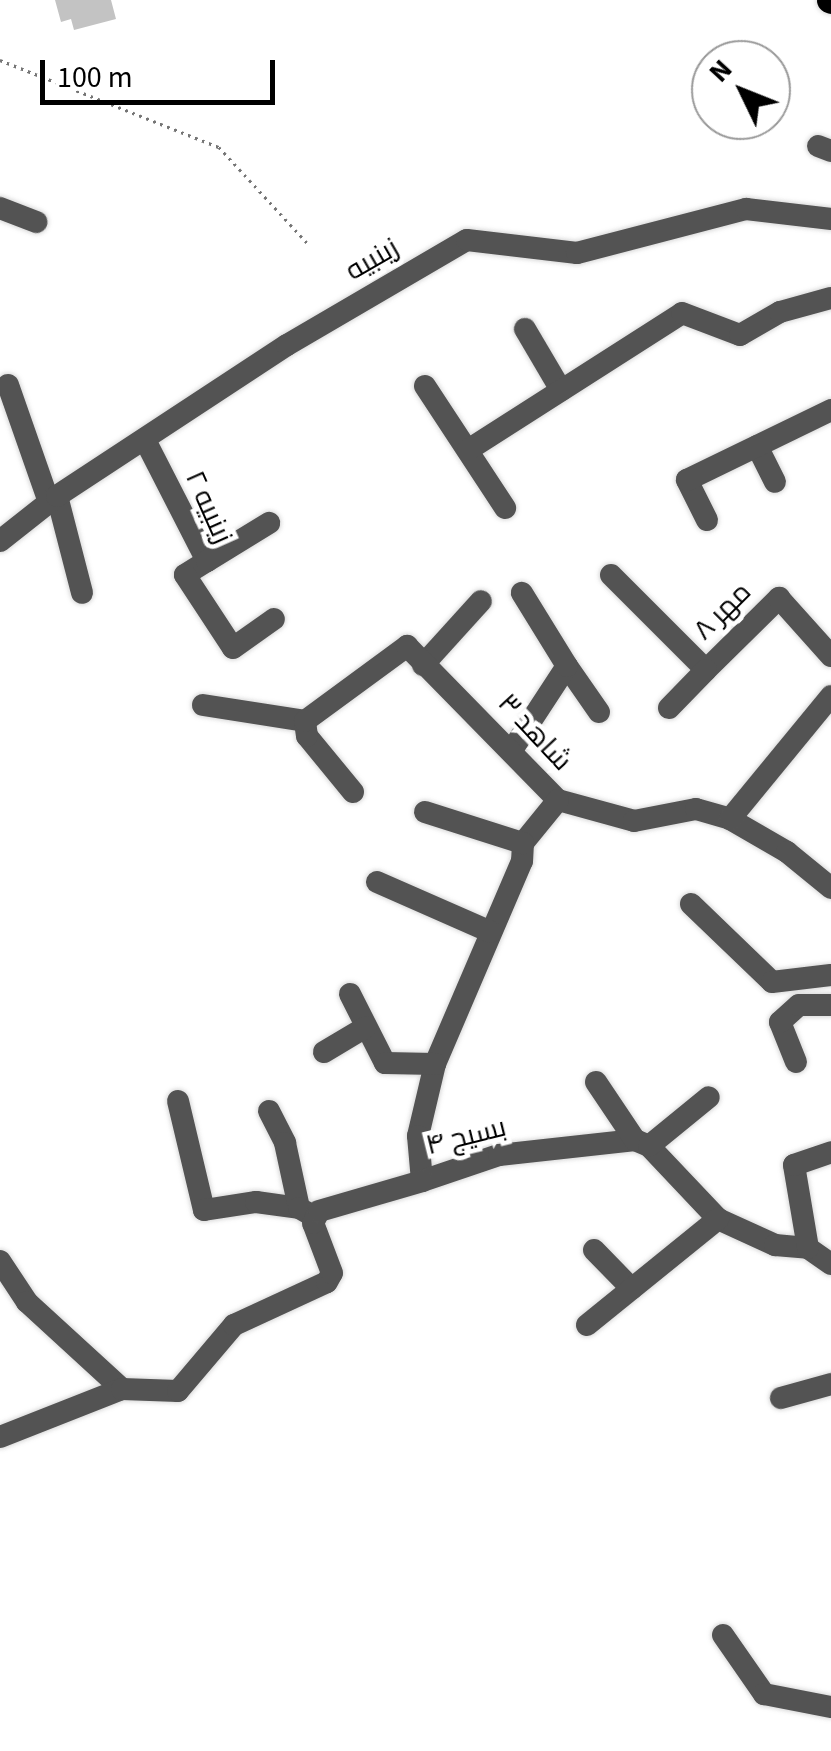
<!DOCTYPE html>
<meta charset="utf-8">
<style>
body{margin:0}
#map{position:relative;width:831px;height:1751px;overflow:hidden;background:#fff;font-family:"Source Sans 3",Cairo,sans-serif}
div>[style]{position:absolute}
[style*='--x']{left:calc(var(--x)*1px);top:calc(var(--y)*1px);width:calc(var(--w)*1px);rotate:calc(var(--a)*1deg)}
.building>*{inset:0;background:#c3c3c3}
.path>*{height:2.5px;margin-top:-1.25px;transform-origin:0;background:repeating-linear-gradient(90deg,#757575 0 2.5px,transparent 0 7.5px)}
.roads{filter:drop-shadow(0 0 2px #dbdbdb) drop-shadow(0 0 2px #dbdbdb)}
.minor>*{height:22px;margin:-11px;padding:0 11px;transform-origin:11px;border-radius:11px;background:#535353}
.major>*{height:25px;margin:-12.5px;padding:0 12.5px;transform-origin:12.5px;border-radius:12.5px;background:#000}
span{translate:-50% -50%;white-space:nowrap;text-align:center;line-height:1.15;-webkit-text-stroke:9px #fff;paint-order:stroke}
.street-label{font-size:28px;color:#000}
.north{position:absolute;left:691px;top:40px;width:100px;height:100px;box-sizing:border-box;background:#fff;border:2px solid #999;border-radius:50%;rotate:313deg;font-size:28px;font-weight:700;line-height:40px;text-align:center;color:#000}
.north::after{content:'';display:block;margin:auto;width:35px;height:45px;background:#000;clip-path:polygon(50% 0,100% 100%,50% 72%,0 100%)}
.scale{position:absolute;left:40px;top:60px;width:235px;height:45px;box-sizing:border-box;border:5px solid #000;border-top:0;padding-left:12px;font-size:30px;line-height:35px;white-space:nowrap;color:#000;-webkit-text-stroke:8px #fff;paint-order:stroke}
</style>
<div id="map">
<div class="building">
<div style="clip-path:polygon(55px 0,111px 0,116px 19px,74px 30px,71px 19px,61px 22px)"></div>
</div>
<div class="path">
<div style="--x:0;--y:60;--w:236;--a:21.7"></div>
<div style="--x:219;--y:147;--w:134;--a:47.4"></div>
</div>
<div class="roads">
<div class="minor">
<div style="--x:818;--y:146;--w:14;--a:21"></div>
<div style="--x:0;--y:208;--w:39;--a:21"></div>
<div style="--x:525;--y:329;--w:71;--a:59.5"></div>
<div style="--x:8;--y:385;--w:124;--a:70.7"></div>
<div style="--x:425;--y:386;--w:146;--a:56.7"></div>
<div style="--x:145;--y:440;--w:136;--a:62.9"></div>
<div style="--x:207;--y:561;--w:26;--a:148"></div>
<div style="--x:185;--y:575;--w:87;--a:56.7"></div>
<div style="--x:233;--y:648;--w:50;--a:-35.3"></div>
<div style="--x:757;--y:446;--w:40;--a:63.4"></div>
<div style="--x:468;--y:450;--w:254;--a:-32.6"></div>
<div style="--x:682;--y:313;--w:62;--a:20.8"></div>
<div style="--x:740;--y:335;--w:46;--a:-29.9"></div>
<div style="--x:780;--y:312;--w:53;--a:-15.4"></div>
<div style="--x:57;--y:496;--w:100;--a:75.5"></div>
<div style="--x:707;--y:520;--w:45;--a:-116.6"></div>
<div style="--x:687;--y:480;--w:160;--a:-25.9"></div>
<div style="--x:0;--y:541;--w:73;--a:-38.3"></div>
<div style="--x:57;--y:496;--w:275;--a:-33.3"></div>
<div style="--x:287;--y:345;--w:208;--a:-30.3"></div>
<div style="--x:467;--y:240;--w:111;--a:6.7"></div>
<div style="--x:577;--y:253;--w:175;--a:-14.6"></div>
<div style="--x:746;--y:209;--w:86;--a:6.7"></div>
<div style="--x:207;--y:561;--w:73;--a:-31.5"></div>
<div style="--x:611;--y:575;--w:134;--a:45"></div>
<div style="--x:706;--y:670;--w:103;--a:-44.6"></div>
<div style="--x:779;--y:598;--w:78;--a:48.1"></div>
<div style="--x:423;--y:665;--w:86;--a:-47.8"></div>
<div style="--x:567;--y:666;--w:56;--a:55.2"></div>
<div style="--x:203;--y:705;--w:103;--a:8.9"></div>
<div style="--x:669;--y:708;--w:53;--a:-45.8"></div>
<div style="--x:512;--y:750;--w:100;--a:-56.8"></div>
<div style="--x:567;--y:666;--w:86;--a:-121.7"></div>
<div style="--x:353;--y:792;--w:72;--a:-129.4"></div>
<div style="--x:307;--y:736;--w:15;--a:-98"></div>
<div style="--x:305;--y:721;--w:127;--a:-36.3"></div>
<div style="--x:407;--y:646;--w:216;--a:45.6"></div>
<div style="--x:558;--y:800;--w:79;--a:15.4"></div>
<div style="--x:634;--y:821;--w:63;--a:-11"></div>
<div style="--x:696;--y:809;--w:35;--a:16"></div>
<div style="--x:730;--y:819;--w:66;--a:30.1"></div>
<div style="--x:787;--y:852;--w:57;--a:39.3"></div>
<div style="--x:558;--y:800;--w:55;--a:129.1"></div>
<div style="--x:523;--y:843;--w:18;--a:93"></div>
<div style="--x:522;--y:861;--w:221;--a:113.2"></div>
<div style="--x:435;--y:1064;--w:74;--a:103.3"></div>
<div style="--x:418;--y:1136;--w:45;--a:84.9"></div>
<div style="--x:422;--y:1181;--w:81;--a:-18.7"></div>
<div style="--x:499;--y:1155;--w:137;--a:-6.3"></div>
<div style="--x:635;--y:1140;--w:15;--a:23"></div>
<div style="--x:649;--y:1146;--w:100;--a:46.6"></div>
<div style="--x:718;--y:1219;--w:63;--a:24.5"></div>
<div style="--x:775;--y:1245;--w:33;--a:5"></div>
<div style="--x:808;--y:1248;--w:28;--a:35"></div>
<div style="--x:425;--y:812;--w:103;--a:17.6"></div>
<div style="--x:730;--y:819;--w:159;--a:-50.6"></div>
<div style="--x:377;--y:882;--w:124;--a:23.7"></div>
<div style="--x:691;--y:904;--w:112;--a:43.9"></div>
<div style="--x:772;--y:982;--w:59;--a:-6.8"></div>
<div style="--x:350;--y:994;--w:77;--a:63.1"></div>
<div style="--x:385;--y:1063;--w:50;--a:1.1"></div>
<div style="--x:324;--y:1052;--w:49;--a:-30.8"></div>
<div style="--x:796;--y:1062;--w:43;--a:-111.8"></div>
<div style="--x:780;--y:1022;--w:25;--a:-42"></div>
<div style="--x:799;--y:1005;--w:32;--a:0"></div>
<div style="--x:596;--y:1082;--w:70;--a:56.1"></div>
<div style="--x:178;--y:1101;--w:112;--a:76.6"></div>
<div style="--x:204;--y:1210;--w:53;--a:-8.7"></div>
<div style="--x:256;--y:1202;--w:43;--a:7.9"></div>
<div style="--x:269;--y:1111;--w:36;--a:63"></div>
<div style="--x:285;--y:1143;--w:66;--a:77.8"></div>
<div style="--x:299;--y:1208;--w:10;--a:29"></div>
<div style="--x:649;--y:1146;--w:77;--a:-39.2"></div>
<div style="--x:808;--y:1248;--w:84;--a:-99.6"></div>
<div style="--x:794;--y:1165;--w:39;--a:-19"></div>
<div style="--x:594;--y:1250;--w:54;--a:45.7"></div>
<div style="--x:0;--y:1261;--w:49;--a:56.6"></div>
<div style="--x:27;--y:1302;--w:129;--a:42.5"></div>
<div style="--x:587;--y:1325;--w:169;--a:-39"></div>
<div style="--x:781;--y:1398;--w:52;--a:-15.6"></div>
<div style="--x:0;--y:1437;--w:131;--a:-21.5"></div>
<div style="--x:122;--y:1389;--w:56;--a:2"></div>
<div style="--x:178;--y:1391;--w:87;--a:-49.7"></div>
<div style="--x:234;--y:1325;--w:102;--a:-24.8"></div>
<div style="--x:327;--y:1282;--w:10;--a:-61"></div>
<div style="--x:332;--y:1273;--w:53;--a:-110.8"></div>
<div style="--x:313;--y:1223;--w:13;--a:-63"></div>
<div style="--x:319;--y:1211;--w:107;--a:-16.2"></div>
<div style="--x:723;--y:1635;--w:72;--a:55.2"></div>
<div style="--x:764;--y:1694;--w:68;--a:11"></div>
</div>
<div class="major">
<div style="--x:829;--y:0;--w:2;--a:27"></div>
</div>
</div>
<div class="street-label">
<span style="left:372px;top:259px;rotate:-30deg">زینبیه</span>
<span style="left:209px;top:507px;rotate:66deg">زینبیه ۲</span>
<span style="left:722px;top:611px;rotate:-45deg">مهر ۸</span>
<span style="left:535px;top:732px;rotate:47deg">شاهد ۳</span>
<span style="left:466px;top:1136px;rotate:-14deg">بسیج ۴</span>
</div>
<div class="north">N</div>
<div class="scale">100 m</div>
</div>
